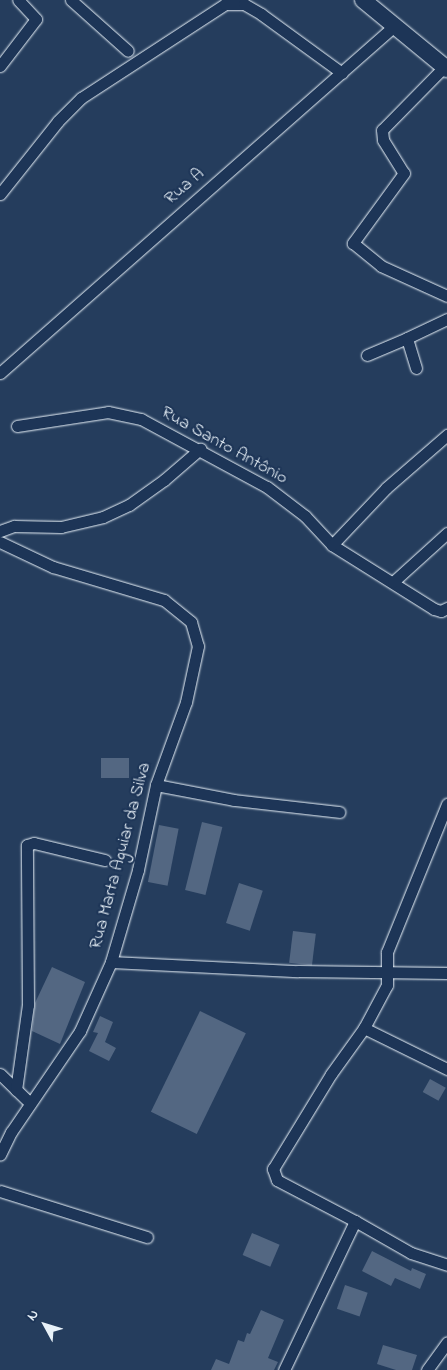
<!DOCTYPE html>
<meta charset="utf-8">
<style>
body{margin:0}
#map{position:relative;width:447px;height:1370px;overflow:hidden;background:#253d5d;font-family:"Indie Flower",sans-serif}
div>[style]{position:absolute}
[style*='--x']{left:calc(var(--x)*1px);top:calc(var(--y)*1px);width:calc(var(--w)*1px);rotate:calc(var(--a)*1deg)}
.building>*{inset:0;background:#536782;transform-origin:0 0}
.roads{filter:drop-shadow(0 0 1px #e8f1f8) drop-shadow(0 0 1px #e8f1f8)}
.street>*{height:11px;margin:-5.5px;padding:0 5.5px;transform-origin:5.5px;border-radius:5.5px;background:#1d3557}
.secondary>*{height:16px;margin:-8px;padding:0 8px;transform-origin:8px;border-radius:8px;background:#1d3557}
span{translate:-50% -50%;white-space:nowrap;text-align:center;line-height:1.15;-webkit-text-stroke:4.5px #1d3557;paint-order:stroke}
.street-label{font-size:18px;color:#e8f1f8}
.north{position:absolute;left:20px;top:1300px;width:50px;height:50px;-webkit-text-stroke:4px #1d3557;paint-order:stroke;rotate:309deg;font-size:14px;font-weight:700;line-height:20px;text-align:center;color:#e8f1f8}
.north::after{content:'';display:block;margin:auto;width:18px;height:22px;background:#e8f1f8;clip-path:polygon(50% 0,100% 100%,50% 72%,0 100%)}
</style>
<div id="map">
<div class="building">
<div style="left:101px;top:758px;width:28px;height:20px"></div>
<div style="left:202px;top:822px;width:21px;height:70px;rotate:14deg"></div>
<div style="left:159px;top:825px;width:20px;height:58px;rotate:11deg"></div>
<div style="left:239px;top:883px;width:25px;height:42px;rotate:18deg"></div>
<div style="left:293px;top:931px;width:23px;height:32px;rotate:7deg"></div>
<div style="clip-path:polygon(52px 967px,85px 982px,60px 1044px,32px 1031px,35px 1003px)"></div>
<div style="left:200px;top:1011px;width:51px;height:112px;rotate:26deg"></div>
<div style="clip-path:polygon(100px 1016px,113px 1022px,105px 1042px,116px 1048px,109px 1061px,89px 1051px,98px 1033px,93px 1032px)"></div>
<div style="left:430px;top:1079px;width:18px;height:15px;rotate:29deg"></div>
<div style="left:252px;top:1233px;width:30px;height:24px;rotate:23deg"></div>
<div style="clip-path:polygon(372px 1251px,411px 1271px,412px 1268px,426px 1274px,420px 1289px,395px 1278px,391px 1286px,362px 1271px)"></div>
<div style="left:345px;top:1285px;width:24px;height:25px;rotate:19deg"></div>
<div style="clip-path:polygon(261px 1310px,284px 1320px,268px 1358px,278px 1362px,274px 1370px,211px 1370px,216px 1359px,229px 1364px,238px 1340px,244px 1342px,247px 1333px,250px 1334px)"></div>
<div style="clip-path:polygon(383px 1345px,417px 1355px,412px 1370px,396px 1370px,377px 1364px)"></div>
</div>
<div class="roads">
<div class="street">
<div style="--x:71;--y:0;--w:76;--a:41.8"></div>
<div style="--x:0;--y:66;--w:59;--a:-52.5"></div>
<div style="--x:36;--y:19;--w:26;--a:-133"></div>
<div style="--x:444;--y:67;--w:88;--a:134.5"></div>
<div style="--x:382;--y:130;--w:10;--a:84"></div>
<div style="--x:383;--y:140;--w:39;--a:58"></div>
<div style="--x:404;--y:173;--w:87;--a:126.1"></div>
<div style="--x:353;--y:243;--w:36;--a:39"></div>
<div style="--x:381;--y:266;--w:72;--a:24.4"></div>
<div style="--x:0;--y:194;--w:93;--a:-51.5"></div>
<div style="--x:58;--y:121;--w:33;--a:-45"></div>
<div style="--x:81;--y:98;--w:172;--a:-33.1"></div>
<div style="--x:225;--y:4;--w:19;--a:0"></div>
<div style="--x:244;--y:4;--w:20;--a:30"></div>
<div style="--x:261;--y:14;--w:100;--a:36.1"></div>
<div style="--x:367;--y:355;--w:43;--a:-23"></div>
<div style="--x:416;--y:368;--w:31;--a:-107"></div>
<div style="--x:407;--y:338;--w:44;--a:-25.4"></div>
<div style="--x:0;--y:373;--w:524;--a:-41.36"></div>
<div style="--x:17;--y:426;--w:92;--a:-8.7"></div>
<div style="--x:108;--y:412;--w:34;--a:12"></div>
<div style="--x:141;--y:419;--w:143;--a:28.4"></div>
<div style="--x:267;--y:487;--w:48;--a:37.3"></div>
<div style="--x:305;--y:516;--w:40;--a:47"></div>
<div style="--x:332;--y:545;--w:120;--a:32.1"></div>
<div style="--x:434;--y:609;--w:7;--a:16"></div>
<div style="--x:441;--y:611;--w:7;--a:-27"></div>
<div style="--x:0;--y:531;--w:15;--a:-20"></div>
<div style="--x:14;--y:526;--w:47;--a:1.2"></div>
<div style="--x:61;--y:527;--w:43;--a:-13.4"></div>
<div style="--x:103;--y:517;--w:29;--a:-25"></div>
<div style="--x:129;--y:505;--w:43;--a:-35.5"></div>
<div style="--x:164;--y:480;--w:48;--a:-40.7"></div>
<div style="--x:0;--y:542;--w:59;--a:25.3"></div>
<div style="--x:53;--y:567;--w:116;--a:16.6"></div>
<div style="--x:164;--y:600;--w:35;--a:39"></div>
<div style="--x:191;--y:622;--w:25;--a:74"></div>
<div style="--x:198;--y:646;--w:57;--a:102.1"></div>
<div style="--x:186;--y:702;--w:88;--a:109.9"></div>
<div style="--x:156;--y:785;--w:87;--a:102"></div>
<div style="--x:138;--y:870;--w:96;--a:106.4"></div>
<div style="--x:111;--y:962;--w:76;--a:114.2"></div>
<div style="--x:80;--y:1031;--w:122;--a:124.3"></div>
<div style="--x:11;--y:1132;--w:25;--a:116"></div>
<div style="--x:332;--y:545;--w:79;--a:-46.5"></div>
<div style="--x:386;--y:488;--w:81;--a:-41"></div>
<div style="--x:393;--y:582;--w:73;--a:-42.2"></div>
<div style="--x:156;--y:785;--w:79;--a:10.9"></div>
<div style="--x:234;--y:800;--w:106;--a:6.5"></div>
<div style="--x:111;--y:962;--w:187;--a:2.8"></div>
<div style="--x:298;--y:971;--w:149;--a:0.8"></div>
<div style="--x:364;--y:1028;--w:93;--a:26.3"></div>
<div style="--x:0;--y:1074;--w:42;--a:44"></div>
<div style="--x:16;--y:1090;--w:86;--a:-82"></div>
<div style="--x:28;--y:1005;--w:160;--a:-90.4"></div>
<div style="--x:27;--y:845;--w:7;--a:-16"></div>
<div style="--x:34;--y:843;--w:73;--a:13.5"></div>
<div style="--x:0;--y:1191;--w:154;--a:17.4"></div>
<div style="--x:355;--y:1221;--w:64;--a:29.7"></div>
<div style="--x:411;--y:1253;--w:38;--a:18"></div>
<div style="--x:284;--y:1370;--w:165;--a:-64.5"></div>
<div style="--x:355;--y:1221;--w:88;--a:-152.3"></div>
<div style="--x:277;--y:1180;--w:12;--a:-110"></div>
<div style="--x:273;--y:1169;--w:111;--a:-58.6"></div>
<div style="--x:331;--y:1074;--w:57;--a:-54.3"></div>
<div style="--x:364;--y:1028;--w:49;--a:-61.9"></div>
<div style="--x:387;--y:985;--w:33;--a:-90"></div>
<div style="--x:387;--y:952;--w:160;--a:-67.9"></div>
<div style="--x:427;--y:1370;--w:34;--a:-54"></div>
</div>
<div class="secondary">
<div style="--x:363;--y:0;--w:109;--a:39.4"></div>
</div>
</div>
<div class="street-label">
<span style="left:185px;top:187px;rotate:-41deg">Rua A</span>
<span style="left:224px;top:446px;rotate:29deg">Rua Santo Antônio</span>
<span style="left:121px;top:856px;rotate:-75deg">Rua Marta Aguiar da Silva</span>
</div>
<div class="north">N</div>
</div>
